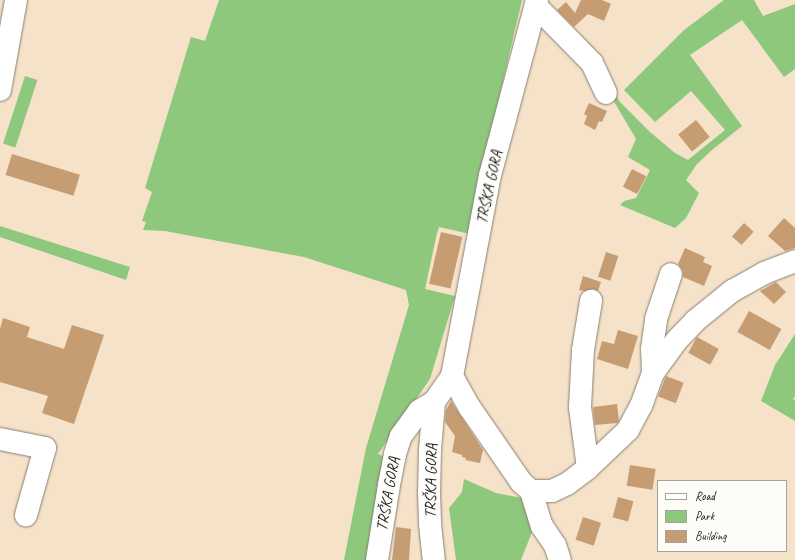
<!DOCTYPE html>
<meta charset="utf-8">
<style>
body{margin:0}
#map{position:relative;width:795px;height:560px;overflow:hidden;background:#f5e2c9;font-family:Caveat,sans-serif}
div>[style]{position:absolute}
[style*='--x']{left:calc(var(--x)*1px);top:calc(var(--y)*1px);width:calc(var(--w)*1px);rotate:calc(var(--a)*1deg)}
.green>*{inset:0;background:#8dc87d;transform-origin:0 0}
.building>*{inset:0;background:#c69d72;transform-origin:0 0}
.roads{filter:drop-shadow(0 0 1px #887f72) drop-shadow(0 0 1px #887f72)}
.minor>*{height:22px;margin:-11px;padding:0 11px;transform-origin:11px;border-radius:11px;background:#fff}
span{translate:-50% -50%;white-space:nowrap;text-align:center;line-height:1.15;-webkit-text-stroke:4px #fdfcf7;paint-order:stroke}
.street-label{font-size:16px;color:#1c1c1c}
.legend{position:absolute;left:657px;top:480px;width:130px;height:72px;box-sizing:border-box;background:#fdfcf7;border:1px solid #a3a29f;margin:0;padding:5px 7px;list-style:none;font-size:12px;color:#1c1c1c}
.legend li{display:flex;align-items:center;gap:8px;height:20px}
.legend b{width:20px;border:1px solid #a3a29f}
</style>
<div id="map">
<div class="green">
<div style="clip-path:polygon(219px 0,522px 0,489px 140px,470px 234px,439px 227px,437px 233px,425px 289px,455px 296px,430px 379px,378px 454px,390px 459px,373px 560px,344px 560px,366px 448px,409px 305px,406px 290px,304px 257px,165px 231px,143px 230px,146px 222px,142px 221px,152px 192px,145px 188px,191px 37px,205px 41px)"></div>
<div style="clip-path:polygon(724px 0,754px 0,763px 16px,795px 4px,795px 69px,784px 77px,742px 20px,690px 55px,742px 126px,712px 150px,697px 164px,686px 180px,699px 193px,686px 218px,675px 228px,620px 205px,624px 201px,636px 198px,650px 170px,628px 157px,636px 139px,609px 93px,612px 90px,620px 102px,650px 132px,675px 153px,688px 160px,725px 130px,691px 91px,655px 122px,624px 90px,684px 30px)"></div>
<div style="left:25px;top:76px;width:13px;height:71px;rotate:18deg"></div>
<div style="clip-path:polygon(0 226px,130px 267px,126px 280px,0 237px)"></div>
<div style="clip-path:polygon(795px 334px,795px 396px,793px 399px,795px 400px,795px 421px,761px 401px,775px 365px)"></div>
<div style="clip-path:polygon(464px 479px,496px 493px,522px 498px,536px 522px,521px 560px,456px 560px,449px 508px,462px 492px)"></div>
</div>
<div class="building">
<div style="clip-path:polygon(581px 0,602px 0,611px 4px,604px 21px,588px 14px,574px 27px,557px 10px,566px 2px,575px 13px)"></div>
<div style="clip-path:polygon(589px 103px,607px 111px,602px 122px,599px 121px,595px 130px,584px 124px,587px 116px,584px 114px)"></div>
<div style="left:696px;top:120px;width:22px;height:23px;rotate:51deg"></div>
<div style="left:12px;top:154px;width:71px;height:22px;rotate:17deg"></div>
<div style="left:632px;top:169px;width:16px;height:20px;rotate:27deg"></div>
<div style="clip-path:polygon(784px 218px,795px 228px,795px 248px,785px 251px,768px 236px)"></div>
<div style="left:744px;top:223px;width:13px;height:18px;rotate:42deg"></div>
<div style="left:441px;top:232px;width:22px;height:53px;rotate:13deg"></div>
<div style="clip-path:polygon(685px 248px,705px 257px,703px 262px,712px 266px,704px 286px,683px 277px,683px 271px,678px 264px)"></div>
<div style="left:606px;top:252px;width:13px;height:26px;rotate:18deg"></div>
<div style="clip-path:polygon(583px 276px,601px 282px,598px 291px,593px 289px,584px 291px,579px 290px)"></div>
<div style="clip-path:polygon(776px 282px,786px 292px,774px 304px,760px 291px)"></div>
<div style="left:749px;top:311px;width:37px;height:24px;rotate:29deg"></div>
<div style="clip-path:polygon(3px 318px,30px 327px,27px 337px,64px 349px,72px 325px,104px 335px,74px 424px,42px 413px,48px 396px,0 382px,0 329px)"></div>
<div style="clip-path:polygon(618px 330px,638px 336px,628px 369px,597px 359px,602px 341px,614px 344px)"></div>
<div style="left:697px;top:337px;width:25px;height:18px;rotate:29deg"></div>
<div style="left:666px;top:376px;width:19px;height:22px;rotate:21deg"></div>
<div style="clip-path:polygon(451px 401px,483px 450px,480px 463px,465px 460px,466px 458px,462px 457px,462px 455px,452px 452px,455px 436px,445px 422px,446px 410px)"></div>
<div style="clip-path:polygon(617px 404px,619px 421px,617px 423px,595px 425px,593px 407px)"></div>
<div style="left:630px;top:465px;width:26px;height:21px;rotate:9deg"></div>
<div style="left:618px;top:497px;width:16px;height:21px;rotate:15deg"></div>
<div style="left:583px;top:517px;width:19px;height:24px;rotate:18deg"></div>
<div style="clip-path:polygon(396px 527px,411px 529px,409px 560px,392px 560px)"></div>
</div>
<div class="roads">
<div class="minor">
<div style="--x:537;--y:0;--w:181;--a:105"></div>
<div style="--x:490;--y:175;--w:205;--a:100.7"></div>
<div style="--x:452;--y:376;--w:37;--a:61"></div>
<div style="--x:470;--y:408;--w:90;--a:55.4"></div>
<div style="--x:521;--y:482;--w:13;--a:42"></div>
<div style="--x:531;--y:491;--w:21;--a:0"></div>
<div style="--x:552;--y:491;--w:17;--a:-25"></div>
<div style="--x:567;--y:484;--w:26;--a:-37"></div>
<div style="--x:588;--y:468;--w:55;--a:-43.5"></div>
<div style="--x:628;--y:430;--w:27;--a:-62"></div>
<div style="--x:641;--y:406;--w:35;--a:-70"></div>
<div style="--x:653;--y:373;--w:39;--a:-54"></div>
<div style="--x:676;--y:341;--w:28;--a:-46"></div>
<div style="--x:695;--y:321;--w:48;--a:-39"></div>
<div style="--x:732;--y:291;--w:37;--a:-29"></div>
<div style="--x:764;--y:273;--w:33;--a:-21"></div>
<div style="--x:536;--y:6;--w:80;--a:45.5"></div>
<div style="--x:592;--y:63;--w:33;--a:65"></div>
<div style="--x:0;--y:90;--w:91;--a:-79.9"></div>
<div style="--x:653;--y:373;--w:24;--a:-92"></div>
<div style="--x:652;--y:349;--w:30;--a:-82"></div>
<div style="--x:656;--y:319;--w:47;--a:-71.6"></div>
<div style="--x:434;--y:402;--w:48;--a:94.8"></div>
<div style="--x:430;--y:450;--w:43;--a:91.3"></div>
<div style="--x:429;--y:493;--w:31;--a:88"></div>
<div style="--x:430;--y:524;--w:36;--a:84"></div>
<div style="--x:0;--y:439;--w:46;--a:11.3"></div>
<div style="--x:45;--y:448;--w:70;--a:105.8"></div>
<div style="--x:588;--y:468;--w:62;--a:-97.5"></div>
<div style="--x:580;--y:407;--w:57;--a:-87"></div>
<div style="--x:583;--y:350;--w:50;--a:-80.7"></div>
<div style="--x:531;--y:491;--w:37;--a:73"></div>
<div style="--x:542;--y:526;--w:23;--a:56"></div>
<div style="--x:555;--y:545;--w:16;--a:72"></div>
<div style="--x:377;--y:560;--w:76;--a:-80.9"></div>
<div style="--x:389;--y:485;--w:32;--a:-79"></div>
<div style="--x:395;--y:454;--w:19;--a:-72"></div>
<div style="--x:401;--y:436;--w:31;--a:-54"></div>
<div style="--x:419;--y:411;--w:17;--a:-31"></div>
<div style="--x:434;--y:402;--w:32;--a:-55"></div>
</div>
</div>
<div class="street-label">
<span style="left:489px;top:187px;rotate:-78deg">TRŠKA GORA</span>
<span style="left:431px;top:481px;rotate:-89deg">TRŠKA GORA</span>
<span style="left:388px;top:494px;rotate:-80deg">TRŠKA GORA</span>
</div>
<ul class="legend">
<li><b style="height:5px;background:#fff"></b>Road</li>
<li><b style="height:11px;background:#8dc87d"></b>Park</li>
<li><b style="height:11px;background:#c69d72"></b>Building</li>
</ul>
</div>
